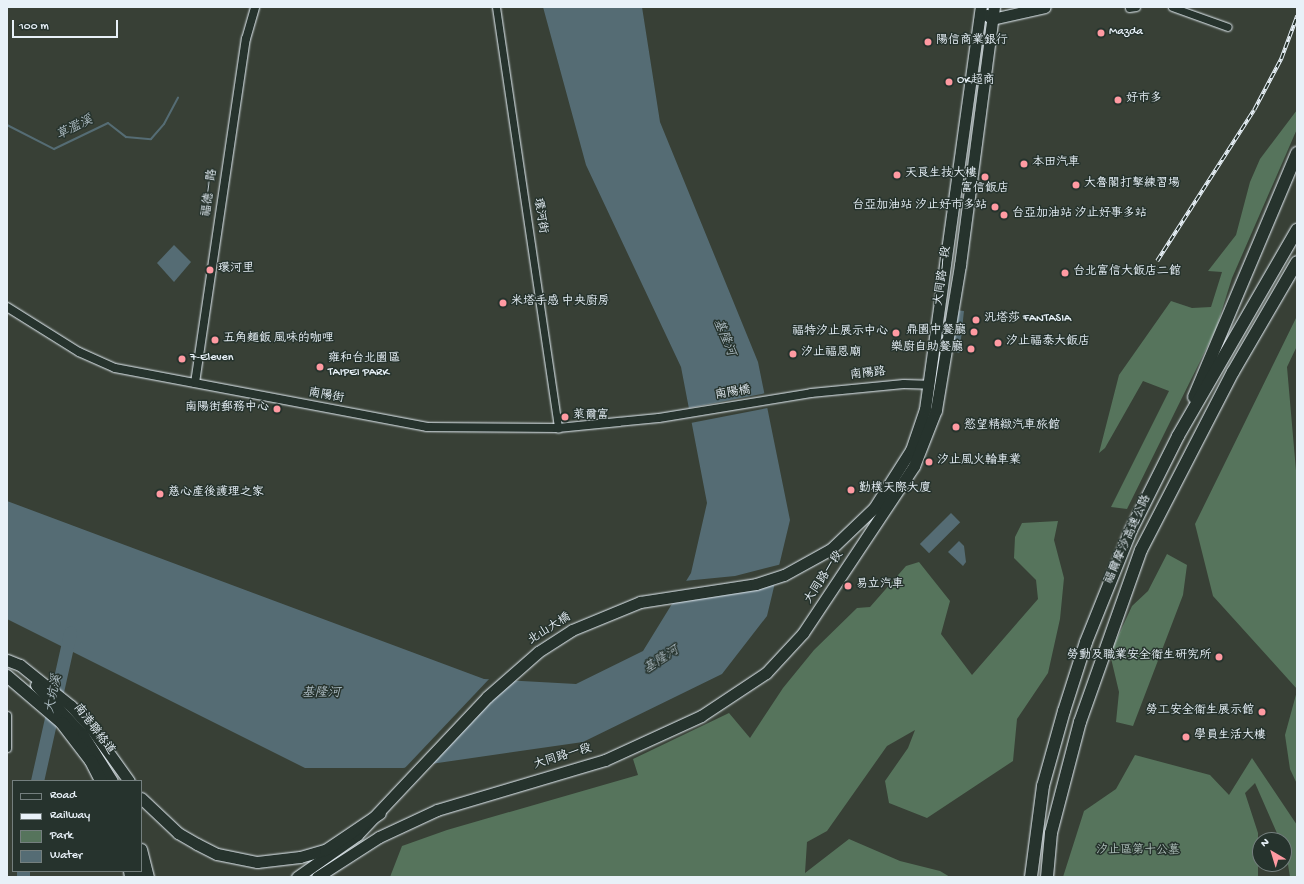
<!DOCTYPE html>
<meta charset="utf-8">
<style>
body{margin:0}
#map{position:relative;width:1304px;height:884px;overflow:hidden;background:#384036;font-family:"Gochi Hand","LXGW WenKai TC",sans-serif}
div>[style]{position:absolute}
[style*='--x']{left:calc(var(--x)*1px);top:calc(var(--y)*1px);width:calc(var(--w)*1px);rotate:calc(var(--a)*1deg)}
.green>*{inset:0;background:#56745c}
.water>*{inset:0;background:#556c74;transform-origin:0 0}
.pier>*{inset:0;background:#384036;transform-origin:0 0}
.stream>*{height:2px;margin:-1px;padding:0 1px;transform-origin:1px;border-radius:1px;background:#556c74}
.river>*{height:13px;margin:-6.5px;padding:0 6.5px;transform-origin:6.5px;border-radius:6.5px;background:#556c74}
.roads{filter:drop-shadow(0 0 1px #e8f1f8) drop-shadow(0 0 1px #e8f1f8)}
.minor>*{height:7px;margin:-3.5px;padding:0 3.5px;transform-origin:3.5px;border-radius:3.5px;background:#26332d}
.tertiary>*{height:8px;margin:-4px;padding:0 4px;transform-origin:4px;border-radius:4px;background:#26332d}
.primary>*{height:11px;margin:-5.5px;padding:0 5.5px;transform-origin:5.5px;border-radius:5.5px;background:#26332d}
.trunk>*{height:11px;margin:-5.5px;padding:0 5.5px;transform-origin:5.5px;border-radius:5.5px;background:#26332d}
.motorway>*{height:12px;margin:-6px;padding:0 6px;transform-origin:6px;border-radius:6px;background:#26332d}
.rail>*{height:3.5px;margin-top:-1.75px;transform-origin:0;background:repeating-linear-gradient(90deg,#26332d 0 6px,#e8f1f8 0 12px);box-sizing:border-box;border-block:1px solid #e8f1f8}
.dots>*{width:11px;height:11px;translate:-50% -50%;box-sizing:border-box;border:2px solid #26332d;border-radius:50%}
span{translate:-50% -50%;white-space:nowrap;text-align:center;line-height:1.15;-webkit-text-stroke:3px #26332d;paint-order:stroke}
.poi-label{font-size:12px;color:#e8f1f8}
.left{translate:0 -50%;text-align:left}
.right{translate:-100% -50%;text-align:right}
.street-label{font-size:12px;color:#e8f1f8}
.park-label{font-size:12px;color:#aebfba}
.water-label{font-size:13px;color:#adbcc3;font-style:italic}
.frame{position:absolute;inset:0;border:8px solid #e8f1f8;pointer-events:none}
.legend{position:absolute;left:12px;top:780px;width:130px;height:92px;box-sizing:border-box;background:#26332d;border:1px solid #747f7e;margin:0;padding:5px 7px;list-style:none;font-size:12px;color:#e8f1f8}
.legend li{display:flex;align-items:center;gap:8px;height:20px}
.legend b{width:20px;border:1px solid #747f7e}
.north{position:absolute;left:1252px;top:832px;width:40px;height:40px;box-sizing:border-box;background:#26332d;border:1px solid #747f7e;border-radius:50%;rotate:322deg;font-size:11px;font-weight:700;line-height:16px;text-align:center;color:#e8f1f8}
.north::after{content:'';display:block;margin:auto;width:14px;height:18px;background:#ff9aa2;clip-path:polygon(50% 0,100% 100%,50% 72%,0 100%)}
.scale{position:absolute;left:12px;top:20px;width:106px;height:18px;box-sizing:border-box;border:2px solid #e8f1f8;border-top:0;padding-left:5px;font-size:12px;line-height:14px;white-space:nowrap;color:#e8f1f8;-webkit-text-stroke:3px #26332d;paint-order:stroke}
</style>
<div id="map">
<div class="green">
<div style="clip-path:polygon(1297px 110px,1297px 129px,1232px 278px,1216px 329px,1127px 509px,1111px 507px,1169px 391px,1143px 381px,1105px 448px,1099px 453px,1119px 375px,1171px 301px,1192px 308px,1211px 307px,1222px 272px,1208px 271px,1236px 235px,1250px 182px,1260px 159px)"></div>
<div style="clip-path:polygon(1297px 316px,1297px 346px,1287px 367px,1297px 482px,1297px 689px,1213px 596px,1195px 524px)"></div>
<div style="clip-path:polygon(1058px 521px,1054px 540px,1064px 578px,1060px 619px,1048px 673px,1017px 719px,1013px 761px,927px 818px,889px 803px,885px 781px,908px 748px,915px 730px,887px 746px,827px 831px,807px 842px,805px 873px,849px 839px,900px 861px,940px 871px,950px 877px,390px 877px,402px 846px,447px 830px,638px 775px,633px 759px,729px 713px,750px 738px,783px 688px,814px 650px,857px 608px,870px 607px,906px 566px,919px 562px,950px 601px,941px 634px,972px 675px,1038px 599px,1036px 580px,1014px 558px,1015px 537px,1022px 523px)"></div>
<div style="clip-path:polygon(1167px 554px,1187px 565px,1183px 595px,1133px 726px,1116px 722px,1119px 692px,1110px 654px,1132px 606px,1148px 591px)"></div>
<div style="clip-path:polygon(1297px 691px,1297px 784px,1290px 769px,1285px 735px)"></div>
<div style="clip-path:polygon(1135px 755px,1210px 775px,1229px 795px,1252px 758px,1297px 825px,1297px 877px,1290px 877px,1284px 840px,1280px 840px,1255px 783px,1245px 793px,1258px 833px,1258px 877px,1063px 877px,1084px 811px,1116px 789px)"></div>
</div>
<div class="water">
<div style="clip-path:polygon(543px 7px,642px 7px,660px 122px,758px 362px,790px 520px,767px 616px,722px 674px,583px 742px,403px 768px,305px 768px,7px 619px,7px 501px,484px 679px,576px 684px,643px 651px,691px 573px,707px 503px,681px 367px,586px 165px)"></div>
<div style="clip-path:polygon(174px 245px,191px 262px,174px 282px,157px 263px)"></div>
<div style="left:955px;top:310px;width:9px;height:42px;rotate:6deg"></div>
<div style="left:951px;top:513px;width:13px;height:44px;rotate:45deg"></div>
<div style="clip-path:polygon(959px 541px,964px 546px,966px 562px,963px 566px,948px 552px)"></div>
</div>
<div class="pier">
<div style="left:766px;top:393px;width:15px;height:81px;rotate:79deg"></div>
<div style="clip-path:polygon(782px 564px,778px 580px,673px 599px,684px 581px,735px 576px)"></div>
<div style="clip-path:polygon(491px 677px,507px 678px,423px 768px,403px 770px)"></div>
</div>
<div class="stream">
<div style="--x:7;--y:125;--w:53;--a:27.1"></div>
<div style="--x:54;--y:149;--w:60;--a:-25.7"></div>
<div style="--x:108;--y:123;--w:23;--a:38"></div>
<div style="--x:126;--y:137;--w:25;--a:5"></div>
<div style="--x:151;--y:139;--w:20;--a:-49"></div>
<div style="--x:164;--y:124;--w:30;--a:-62"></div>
</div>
<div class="river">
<div style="--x:37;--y:781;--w:152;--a:-77.4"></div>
<div style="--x:23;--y:877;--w:6;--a:-90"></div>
</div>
<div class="roads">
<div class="minor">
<div style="--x:496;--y:7;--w:426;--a:81.6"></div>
<div style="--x:1172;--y:7;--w:59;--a:19.7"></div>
<div style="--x:1129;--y:8;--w:7;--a:-8"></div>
<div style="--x:7;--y:715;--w:33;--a:90"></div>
</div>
<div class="tertiary">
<div style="--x:7;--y:307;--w:85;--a:32"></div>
<div style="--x:79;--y:352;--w:39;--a:24"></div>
<div style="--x:115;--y:368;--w:318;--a:10.7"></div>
<div style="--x:427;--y:427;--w:131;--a:0.4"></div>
<div style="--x:558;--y:428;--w:101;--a:-5.7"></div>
<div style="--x:659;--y:418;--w:154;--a:-9.3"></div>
<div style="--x:811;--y:393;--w:93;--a:-5.5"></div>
<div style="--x:904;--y:384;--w:24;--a:2"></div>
<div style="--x:195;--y:383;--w:348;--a:-81.6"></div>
<div style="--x:246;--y:39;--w:33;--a:-74"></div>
</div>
<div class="primary">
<div style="--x:987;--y:15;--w:6;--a:39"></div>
<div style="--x:992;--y:19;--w:54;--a:-12.8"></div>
<div style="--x:297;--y:877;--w:73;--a:-35"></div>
<div style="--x:357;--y:835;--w:190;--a:-46.7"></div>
<div style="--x:487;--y:697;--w:68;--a:-41.4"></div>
<div style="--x:538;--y:652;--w:40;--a:-32.9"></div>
<div style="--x:572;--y:630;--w:74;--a:-22.4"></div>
<div style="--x:640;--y:602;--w:117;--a:-8.8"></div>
<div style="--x:756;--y:584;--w:29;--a:-18"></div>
<div style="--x:784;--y:575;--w:54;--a:-29"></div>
<div style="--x:831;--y:549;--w:59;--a:-43.6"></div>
<div style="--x:874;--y:508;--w:69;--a:-57.5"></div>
<div style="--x:911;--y:450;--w:43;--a:-71.1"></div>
<div style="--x:925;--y:409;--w:406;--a:-82.1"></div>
<div style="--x:317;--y:877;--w:74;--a:-32.8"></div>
<div style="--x:379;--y:837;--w:64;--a:-25"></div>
<div style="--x:437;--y:810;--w:175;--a:-16.6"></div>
<div style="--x:605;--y:760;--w:106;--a:-24.6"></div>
<div style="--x:701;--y:716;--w:78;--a:-33.5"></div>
<div style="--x:766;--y:673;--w:54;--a:-47.2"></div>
<div style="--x:803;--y:633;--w:201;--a:-56.4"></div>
<div style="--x:914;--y:466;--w:60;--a:-68.6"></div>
<div style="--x:936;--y:410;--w:147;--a:-80.6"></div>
<div style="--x:960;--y:265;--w:260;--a:-82.5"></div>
</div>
<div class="trunk">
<div style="--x:7;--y:660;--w:14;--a:21"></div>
<div style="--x:20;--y:665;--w:65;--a:38.8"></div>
<div style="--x:71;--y:706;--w:30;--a:48"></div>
<div style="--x:91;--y:728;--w:65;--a:54.4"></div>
<div style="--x:36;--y:685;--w:69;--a:46.8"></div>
<div style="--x:83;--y:735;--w:54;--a:57.8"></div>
<div style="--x:141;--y:798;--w:51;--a:43.4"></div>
<div style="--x:178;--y:833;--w:22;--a:30"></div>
<div style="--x:197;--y:844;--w:22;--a:27"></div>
<div style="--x:217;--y:854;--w:41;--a:11.3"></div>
<div style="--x:257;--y:862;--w:43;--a:-6.6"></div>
<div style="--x:300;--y:857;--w:26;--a:-16"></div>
<div style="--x:325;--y:850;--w:66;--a:-33.9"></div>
<div style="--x:141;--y:849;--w:29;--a:76"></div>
</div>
<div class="motorway">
<div style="--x:1194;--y:397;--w:265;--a:-67.1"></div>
<div style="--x:7;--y:676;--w:72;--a:40.5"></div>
<div style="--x:62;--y:723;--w:48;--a:52.7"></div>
<div style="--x:91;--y:761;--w:22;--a:63"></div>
<div style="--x:130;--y:871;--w:6;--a:81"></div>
<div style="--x:140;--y:871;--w:6;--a:81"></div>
<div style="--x:1031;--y:877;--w:92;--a:-82.5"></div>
<div style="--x:1043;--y:786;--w:78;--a:-74.4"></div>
<div style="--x:1064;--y:711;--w:72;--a:-72.3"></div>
<div style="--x:1086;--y:642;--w:121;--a:-68.1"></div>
<div style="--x:1131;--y:530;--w:105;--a:-63.4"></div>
<div style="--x:1178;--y:436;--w:238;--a:-60"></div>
<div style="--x:1047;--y:877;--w:44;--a:-84.8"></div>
<div style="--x:1051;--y:833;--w:115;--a:-75.4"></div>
<div style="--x:1080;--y:722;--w:182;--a:-70.5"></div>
<div style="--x:1141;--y:550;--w:200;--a:-62.7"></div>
<div style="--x:1233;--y:372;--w:127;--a:-59.8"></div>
</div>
</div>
<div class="rail">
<div style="--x:1157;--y:261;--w:179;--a:-57.3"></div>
<div style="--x:1254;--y:110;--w:58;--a:-62.1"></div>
<div style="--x:1281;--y:59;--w:46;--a:-69.6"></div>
</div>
<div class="dots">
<div style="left:1101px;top:33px;background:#ff9aa2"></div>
<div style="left:928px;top:42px;background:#ff9aa2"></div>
<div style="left:949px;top:82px;background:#ff9aa2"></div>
<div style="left:1118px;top:100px;background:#ff9aa2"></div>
<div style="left:1024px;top:164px;background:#ff9aa2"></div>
<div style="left:897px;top:175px;background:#ff9aa2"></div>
<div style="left:985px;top:177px;background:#ff9aa2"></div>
<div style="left:1076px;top:185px;background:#ff9aa2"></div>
<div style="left:995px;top:207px;background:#ff9aa2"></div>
<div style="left:1004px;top:215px;background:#ff9aa2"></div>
<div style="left:210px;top:270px;background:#ff9aa2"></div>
<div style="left:1065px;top:273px;background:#ff9aa2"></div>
<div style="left:503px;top:303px;background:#ff9aa2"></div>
<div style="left:976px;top:320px;background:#ff9aa2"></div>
<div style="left:974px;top:332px;background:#ff9aa2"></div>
<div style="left:896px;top:333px;background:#ff9aa2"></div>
<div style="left:215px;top:340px;background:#ff9aa2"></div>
<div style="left:998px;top:343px;background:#ff9aa2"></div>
<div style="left:971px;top:349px;background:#ff9aa2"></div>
<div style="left:793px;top:354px;background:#ff9aa2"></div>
<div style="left:182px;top:359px;background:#ff9aa2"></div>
<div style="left:320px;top:367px;background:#ff9aa2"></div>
<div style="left:277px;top:409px;background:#ff9aa2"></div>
<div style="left:565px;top:417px;background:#ff9aa2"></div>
<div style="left:956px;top:427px;background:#ff9aa2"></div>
<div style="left:929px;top:462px;background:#ff9aa2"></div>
<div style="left:851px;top:490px;background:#ff9aa2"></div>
<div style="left:160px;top:494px;background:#ff9aa2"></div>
<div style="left:848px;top:586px;background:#ff9aa2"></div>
<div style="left:1219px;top:657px;background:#ff9aa2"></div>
<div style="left:1262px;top:712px;background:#ff9aa2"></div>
<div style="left:1186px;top:737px;background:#ff9aa2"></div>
</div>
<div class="poi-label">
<span class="left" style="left:1109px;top:33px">Mazda</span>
<span class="left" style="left:936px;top:42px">陽信商業銀行</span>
<span class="left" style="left:957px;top:82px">OK超商</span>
<span class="left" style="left:1126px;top:100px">好市多</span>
<span class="left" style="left:1032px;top:164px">本田汽車</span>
<span class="left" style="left:905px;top:175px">天良生技大樓</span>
<span class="left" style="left:1084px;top:185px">大魯閣打擊練習場</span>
<span style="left:985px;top:190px">富信飯店</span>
<span class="right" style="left:987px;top:207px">台亞加油站 汐止好市多站</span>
<span class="left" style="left:1012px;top:215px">台亞加油站 汐止好事多站</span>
<span class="left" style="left:218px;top:270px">環河里</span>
<span class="left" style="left:1073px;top:273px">台北富信大飯店二館</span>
<span class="left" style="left:511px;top:303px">米塔手感 中央廚房</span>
<span class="left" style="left:984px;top:320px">汎塔莎 FANTASIA</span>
<span class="right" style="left:966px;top:332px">鼎園中餐廳</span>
<span class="right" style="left:888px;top:333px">福特汐止展示中心</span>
<span class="left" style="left:223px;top:340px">五角麵飯 風味的咖哩</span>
<span class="left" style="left:1006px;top:343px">汐止福泰大飯店</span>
<span class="right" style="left:963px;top:349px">樂廚自助餐廳</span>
<span class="left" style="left:801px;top:354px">汐止福恩廟</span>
<span class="left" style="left:190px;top:359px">7-Eleven</span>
<span class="left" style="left:328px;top:367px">雍和台北園區<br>TAIPEI PARK</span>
<span class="right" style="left:269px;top:409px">南陽街郵務中心</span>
<span class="left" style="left:573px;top:417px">萊爾富</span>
<span class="left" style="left:964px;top:427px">慾望精緻汽車旅館</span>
<span class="left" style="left:937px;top:462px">汐止風火輪車業</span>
<span class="left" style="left:859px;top:490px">勤樸天際大廈</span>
<span class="left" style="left:168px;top:494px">慈心產後護理之家</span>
<span class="left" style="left:856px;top:586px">易立汽車</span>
<span class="right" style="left:1211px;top:657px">勞動及職業安全衛生研究所</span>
<span class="right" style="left:1254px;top:712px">勞工安全衛生展示館</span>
<span class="left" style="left:1194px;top:737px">學員生活大樓</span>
</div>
<div class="street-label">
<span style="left:211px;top:193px;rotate:-82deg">福德一路</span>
<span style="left:539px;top:216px;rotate:81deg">環河街</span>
<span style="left:944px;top:276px;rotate:-82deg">大同路一段</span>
<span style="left:868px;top:375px;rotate:-6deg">南陽路</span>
<span style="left:733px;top:394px;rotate:-9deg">南陽橋</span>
<span style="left:326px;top:397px;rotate:10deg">南陽街</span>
<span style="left:1129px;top:540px;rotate:-66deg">福爾摩沙高速公路</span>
<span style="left:825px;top:578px;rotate:-57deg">大同路一段</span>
<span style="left:550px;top:630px;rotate:-32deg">北山大橋</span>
<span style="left:93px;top:730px;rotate:53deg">南港聯絡道</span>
<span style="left:563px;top:758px;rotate:-17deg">大同路一段</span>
</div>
<div class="park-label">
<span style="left:1138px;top:852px">汐止區第十公墓</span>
</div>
<div class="water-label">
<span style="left:75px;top:129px;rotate:-26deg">草濫溪</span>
<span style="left:723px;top:338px;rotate:68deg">基隆河</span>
<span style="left:662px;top:661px;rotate:-33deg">基隆河</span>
<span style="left:55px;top:694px;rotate:-78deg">大坑溪</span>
<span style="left:321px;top:694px">基隆河</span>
</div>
<div class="frame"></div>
<ul class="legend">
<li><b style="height:5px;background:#26332d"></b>Road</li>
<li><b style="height:5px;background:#e8f1f8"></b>Railway</li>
<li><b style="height:11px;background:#56745c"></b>Park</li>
<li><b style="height:11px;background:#556c74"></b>Water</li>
</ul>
<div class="north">N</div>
<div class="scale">100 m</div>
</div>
